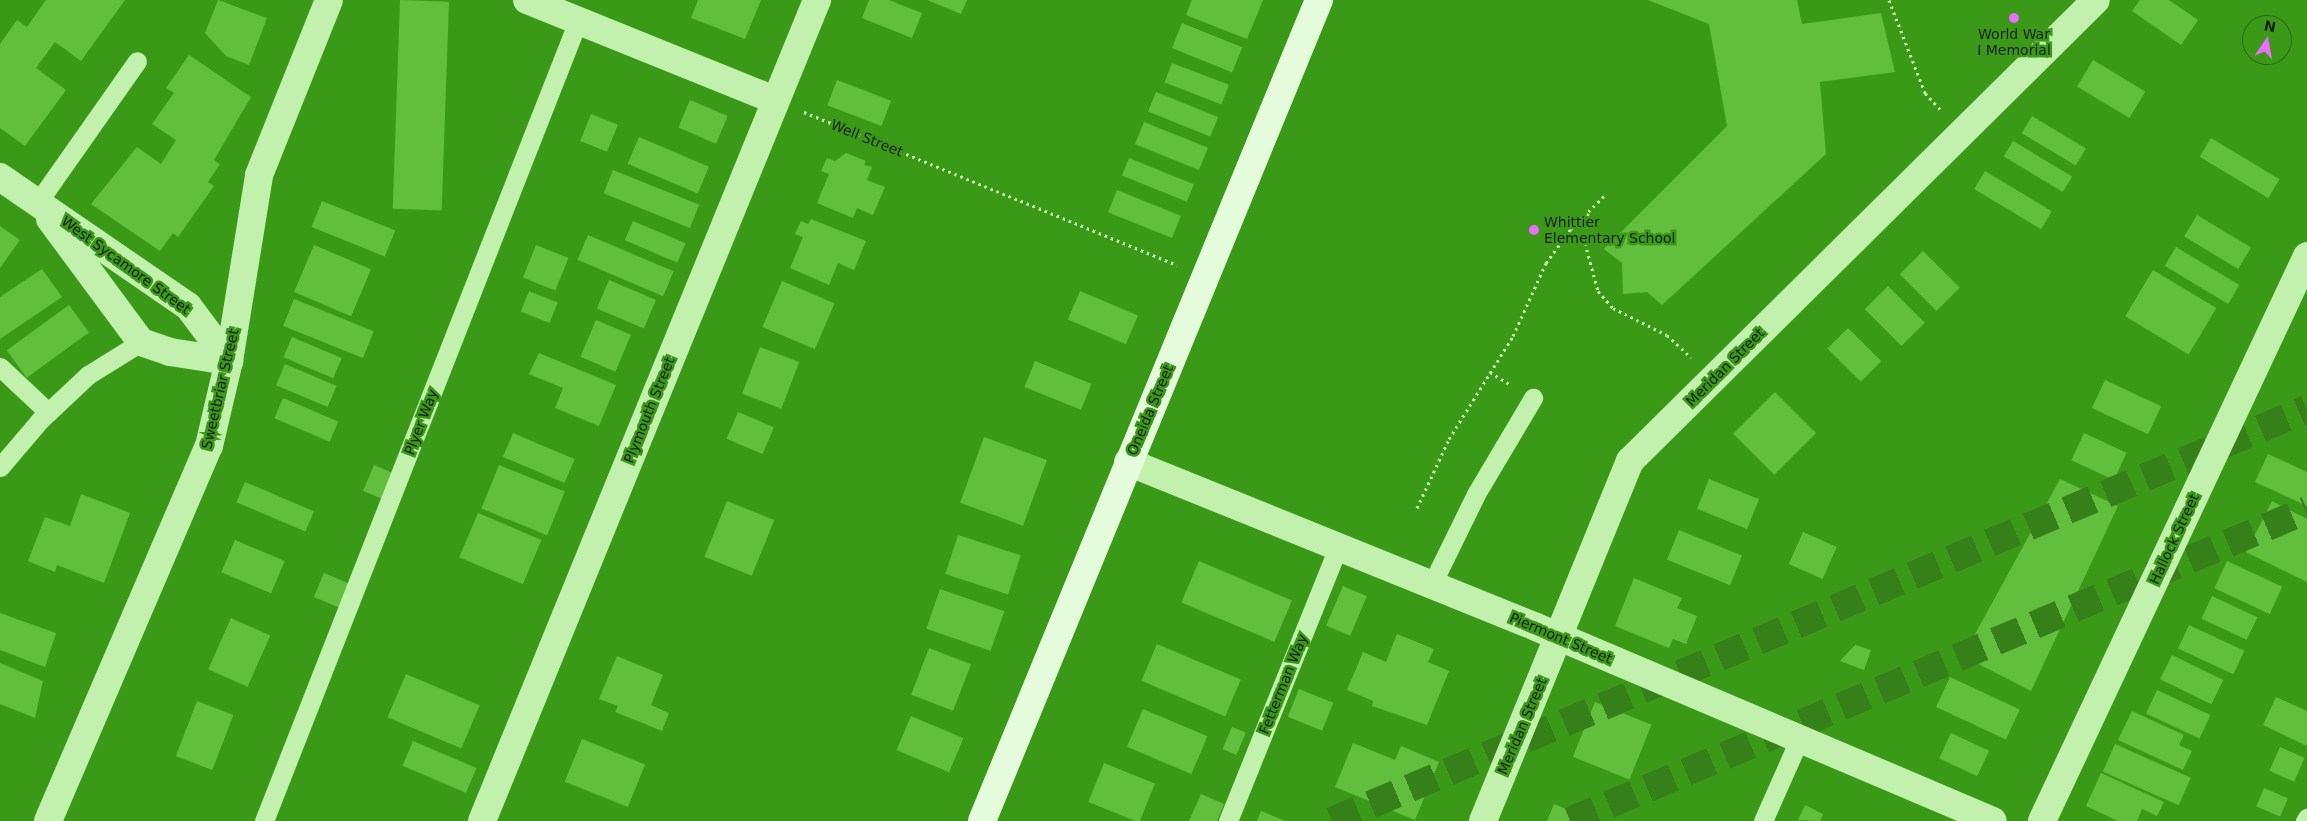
<!DOCTYPE html>
<style>
body{margin:0}
#map{position:relative;width:2307px;height:821px;overflow:hidden;background:#3b9918;font-family:"DejaVu Sans",sans-serif}
div>[style]{position:absolute}
[style*='--x']{left:calc(var(--x)*1px);top:calc(var(--y)*1px);width:calc(var(--w)*1px);rotate:calc(var(--a)*1deg)}
.building>*{inset:0;background:#62be3d;transform-origin:0 0}
.highway-tunnel>*{height:28px;margin-top:-14px;transform-origin:0;background:repeating-linear-gradient(90deg,#358019 0 28px,transparent 0 42px)}
.path>*{height:3px;margin-top:-1.5px;transform-origin:0;background:repeating-linear-gradient(90deg,#c1f1ad 0 2.5px,transparent 0 6.5px)}
.lane>*{height:19px;margin:-9.5px;padding:0 9.5px;transform-origin:9.5px;border-radius:9.5px;background:#c1f1ad}
.street>*{height:28px;margin:-14px;padding:0 14px;transform-origin:14px;border-radius:14px;background:#c1f1ad}
.secondary>*{height:28px;margin:-14px;padding:0 14px;transform-origin:14px;border-radius:14px;background:#e4fcdb}
.dots>*{width:14px;height:14px;translate:-50% -50%;box-sizing:border-box;border:2px solid #3b9918;border-radius:50%}
span{translate:-50% -50%;white-space:nowrap;text-align:center;line-height:1.15;-webkit-text-stroke:5px #3b9918;paint-order:stroke}
.poi-label{font-size:14px;color:#1d1d1d}
.left{translate:0 -50%;text-align:left}
.street-label{font-size:14px;color:#1d1d1d}
.north{position:absolute;left:2242px;top:15px;width:50px;height:50px;box-sizing:border-box;background:#3b9918;border:1px solid #2f671a;border-radius:50%;rotate:12deg;font-size:14px;font-weight:700;line-height:20px;text-align:center;color:#1d1d1d}
.north::after{content:'';display:block;margin:auto;width:18px;height:22px;background:#ed6dff;clip-path:polygon(50% 0,100% 100%,50% 72%,0 100%)}
</style>
<div id="map">
<div class="building">
<div style="clip-path:polygon(46px 0,125px 0,81px 61px,55px 42px,36px 68px,66px 90px,25px 146px,0 128px,0 44px,17px 20px,27px 27px)"></div>
<div style="clip-path:polygon(218px 0,267px 18px,249px 65px,226px 56px,205px 33px)"></div>
<div style="left:400px;top:0;width:49px;height:209px;rotate:2deg"></div>
<div style="clip-path:polygon(698px 0,761px 0,745px 39px,691px 18px)"></div>
<div style="clip-path:polygon(869px 0,889px 0,922px 13px,912px 38px,862px 18px)"></div>
<div style="clip-path:polygon(927px 0,967px 0,961px 14px)"></div>
<div style="clip-path:polygon(1192px 0,1263px 0,1247px 39px,1186px 15px)"></div>
<div style="clip-path:polygon(1648px 0,1797px 0,1802px 24px,1881px 13px,1895px 72px,1820px 82px,1826px 154px,1662px 305px,1647px 292px,1623px 294px,1622px 263px,1604px 249px,1727px 126px,1709px 24px)"></div>
<div style="clip-path:polygon(2140px 0,2169px 0,2198px 20px,2181px 45px,2132px 11px)"></div>
<div style="left:1182px;top:23px;width:65px;height:27px;rotate:22deg"></div>
<div style="clip-path:polygon(189px 55px,251px 97px,214px 160px,220px 164px,208px 182px,214px 186px,178px 237px,173px 233px,160px 251px,91px 204px,137px 147px,161px 164px,176px 140px,152px 124px,174px 93px,166px 88px)"></div>
<div style="left:2093px;top:60px;width:61px;height:31px;rotate:31deg"></div>
<div style="left:1172px;top:63px;width:61px;height:21px;rotate:21deg"></div>
<div style="left:837px;top:80px;width:58px;height:27px;rotate:21deg"></div>
<div style="left:1156px;top:92px;width:67px;height:21px;rotate:22deg"></div>
<div style="left:690px;top:100px;width:41px;height:30px;rotate:23deg"></div>
<div style="left:591px;top:114px;width:29px;height:29px;rotate:22deg"></div>
<div style="left:2032px;top:116px;width:63px;height:20px;rotate:31deg"></div>
<div style="left:1144px;top:122px;width:69px;height:24px;rotate:22deg"></div>
<div style="left:639px;top:137px;width:76px;height:29px;rotate:23deg"></div>
<div style="left:2211px;top:138px;width:80px;height:22px;rotate:31deg"></div>
<div style="left:2013px;top:141px;width:69px;height:18px;rotate:31deg"></div>
<div style="clip-path:polygon(846px 153px,866px 161px,864px 165px,872px 167px,867px 180px,885px 187px,873px 215px,857px 208px,853px 218px,817px 203px,829px 174px,821px 171px,827px 158px,835px 161px)"></div>
<div style="left:1129px;top:158px;width:70px;height:19px;rotate:22deg"></div>
<div style="left:613px;top:170px;width:93px;height:25px;rotate:22deg"></div>
<div style="left:1985px;top:171px;width:78px;height:21px;rotate:31deg"></div>
<div style="left:1117px;top:190px;width:69px;height:24px;rotate:22deg"></div>
<div style="left:322px;top:201px;width:79px;height:28px;rotate:22deg"></div>
<div style="left:2197px;top:215px;width:63px;height:25px;rotate:31deg"></div>
<div style="clip-path:polygon(811px 219px,866px 241px,854px 270px,838px 263px,829px 285px,790px 268px,803px 237px,795px 234px,801px 221px,808px 224px)"></div>
<div style="left:633px;top:221px;width:57px;height:21px;rotate:23deg"></div>
<div style="clip-path:polygon(0 226px,20px 240px,0 268px)"></div>
<div style="left:588px;top:235px;width:93px;height:27px;rotate:23deg"></div>
<div style="left:314px;top:245px;width:62px;height:51px;rotate:23deg"></div>
<div style="left:536px;top:245px;width:35px;height:35px;rotate:22deg"></div>
<div style="left:2176px;top:247px;width:74px;height:22px;rotate:31deg"></div>
<div style="left:1923px;top:251px;width:52px;height:33px;rotate:45deg"></div>
<div style="clip-path:polygon(42px 269px,62px 297px,0 339px,0 297px)"></div>
<div style="left:2153px;top:270px;width:74px;height:54px;rotate:31deg"></div>
<div style="left:609px;top:280px;width:51px;height:31px;rotate:23deg"></div>
<div style="left:782px;top:281px;width:57px;height:50px;rotate:23deg"></div>
<div style="left:1888px;top:286px;width:52px;height:33px;rotate:45deg"></div>
<div style="left:529px;top:291px;width:31px;height:22px;rotate:22deg"></div>
<div style="left:1080px;top:291px;width:63px;height:31px;rotate:23deg"></div>
<div style="left:294px;top:299px;width:86px;height:29px;rotate:22deg"></div>
<div style="left:69px;top:305px;width:34px;height:77px;rotate:54deg"></div>
<div style="left:596px;top:320px;width:38px;height:40px;rotate:23deg"></div>
<div style="left:1848px;top:328px;width:47px;height:29px;rotate:45deg"></div>
<div style="left:292px;top:337px;width:54px;height:22px;rotate:23deg"></div>
<div style="left:760px;top:347px;width:42px;height:50px;rotate:21deg"></div>
<div style="clip-path:polygon(539px 353px,616px 385px,599px 426px,555px 408px,563px 388px,529px 374px)"></div>
<div style="left:1035px;top:361px;width:61px;height:28px;rotate:22deg"></div>
<div style="left:285px;top:364px;width:56px;height:23px;rotate:23deg"></div>
<div style="left:2105px;top:380px;width:62px;height:31px;rotate:25deg"></div>
<div style="left:1775px;top:392px;width:58px;height:59px;rotate:45deg"></div>
<div style="left:283px;top:398px;width:60px;height:22px;rotate:23deg"></div>
<div style="left:738px;top:412px;width:39px;height:29px;rotate:23deg"></div>
<div style="left:513px;top:433px;width:67px;height:26px;rotate:23deg"></div>
<div style="left:2084px;top:433px;width:47px;height:30px;rotate:25deg"></div>
<div style="left:984px;top:437px;width:67px;height:70px;rotate:20deg"></div>
<div style="clip-path:polygon(2268px 454px,2307px 472px,2307px 506px,2255px 482px)"></div>
<div style="left:374px;top:465px;width:21px;height:28px;rotate:23deg"></div>
<div style="left:499px;top:465px;width:71px;height:47px;rotate:22deg"></div>
<div style="left:1709px;top:479px;width:54px;height:32px;rotate:22deg"></div>
<div style="clip-path:polygon(2060px 479px,2118px 506px,2031px 691px,1963px 656px)"></div>
<div style="left:245px;top:482px;width:75px;height:22px;rotate:23deg"></div>
<div style="clip-path:polygon(81px 494px,130px 513px,104px 583px,57px 565px,55px 572px,28px 561px,45px 517px,70px 526px)"></div>
<div style="left:727px;top:501px;width:51px;height:60px;rotate:22deg"></div>
<div style="clip-path:polygon(2272px 501px,2307px 519px,2307px 582px,2246px 552px)"></div>
<div style="left:478px;top:513px;width:69px;height:48px;rotate:23deg"></div>
<div style="left:1679px;top:530px;width:68px;height:32px;rotate:22deg"></div>
<div style="left:1803px;top:532px;width:37px;height:35px;rotate:24deg"></div>
<div style="left:958px;top:535px;width:66px;height:41px;rotate:18deg"></div>
<div style="left:235px;top:540px;width:54px;height:35px;rotate:23deg"></div>
<div style="left:1199px;top:561px;width:101px;height:45px;rotate:23deg"></div>
<div style="left:2227px;top:561px;width:61px;height:30px;rotate:25deg"></div>
<div style="left:324px;top:573px;width:28px;height:26px;rotate:23deg"></div>
<div style="clip-path:polygon(1634px 578px,1682px 598px,1677px 608px,1697px 616px,1686px 644px,1673px 639px,1669px 648px,1615px 626px)"></div>
<div style="left:1343px;top:586px;width:26px;height:43px;rotate:23deg"></div>
<div style="left:940px;top:589px;width:68px;height:42px;rotate:19deg"></div>
<div style="left:2212px;top:596px;width:50px;height:25px;rotate:25deg"></div>
<div style="clip-path:polygon(0 613px,56px 633px,45px 667px,0 650px)"></div>
<div style="left:231px;top:618px;width:43px;height:56px;rotate:24deg"></div>
<div style="left:2189px;top:625px;width:61px;height:26px;rotate:25deg"></div>
<div style="clip-path:polygon(1397px 634px,1434px 649px,1428px 662px,1449px 671px,1427px 725px,1372px 706px,1373px 701px,1347px 690px,1363px 652px,1386px 662px)"></div>
<div style="left:1157px;top:644px;width:91px;height:40px;rotate:23deg"></div>
<div style="clip-path:polygon(1855px 645px,1871px 650px,1864px 670px,1840px 661px)"></div>
<div style="left:929px;top:648px;width:45px;height:50px;rotate:21deg"></div>
<div style="left:2172px;top:655px;width:57px;height:27px;rotate:26deg"></div>
<div style="clip-path:polygon(617px 656px,663px 675px,651px 705px,669px 713px,662px 731px,615px 712px,618px 706px,599px 699px)"></div>
<div style="clip-path:polygon(0 663px,43px 681px,35px 718px,0 704px)"></div>
<div style="left:406px;top:674px;width:80px;height:47px;rotate:23deg"></div>
<div style="left:1950px;top:677px;width:77px;height:33px;rotate:25deg"></div>
<div style="left:1299px;top:689px;width:37px;height:30px;rotate:22deg"></div>
<div style="left:2157px;top:690px;width:59px;height:26px;rotate:25deg"></div>
<div style="clip-path:polygon(2276px 697px,2307px 711px,2307px 746px,2263px 725px)"></div>
<div style="left:197px;top:701px;width:39px;height:59px;rotate:21deg"></div>
<div style="left:1595px;top:702px;width:61px;height:59px;rotate:22deg"></div>
<div style="left:1143px;top:709px;width:70px;height:41px;rotate:23deg"></div>
<div style="clip-path:polygon(2132px 711px,2184px 735px,2179px 745px,2192px 751px,2183px 770px,2118px 740px)"></div>
<div style="left:911px;top:716px;width:57px;height:37px;rotate:23deg"></div>
<div style="left:1232px;top:727px;width:15px;height:24px;rotate:23deg"></div>
<div style="left:1951px;top:733px;width:42px;height:28px;rotate:25deg"></div>
<div style="left:582px;top:739px;width:68px;height:46px;rotate:22deg"></div>
<div style="left:413px;top:741px;width:69px;height:27px;rotate:23deg"></div>
<div style="clip-path:polygon(1353px 743px,1395px 760px,1401px 746px,1439px 762px,1415px 820px,1335px 787px)"></div>
<div style="left:2115px;top:744px;width:83px;height:30px;rotate:24deg"></div>
<div style="left:2280px;top:747px;width:27px;height:26px;rotate:24deg"></div>
<div style="left:1104px;top:763px;width:55px;height:42px;rotate:22deg"></div>
<div style="clip-path:polygon(2101px 773px,2164px 802px,2157px 816px,2142px 809px,2137px 821px,2118px 821px,2086px 806px)"></div>
<div style="left:2264px;top:788px;width:26px;height:20px;rotate:23deg"></div>
<div style="clip-path:polygon(1201px 794px,1224px 804px,1217px 821px,1189px 821px)"></div>
<div style="clip-path:polygon(1554px 804px,1594px 821px,1547px 821px)"></div>
<div style="clip-path:polygon(1805px 805px,1823px 814px,1820px 821px,1798px 820px)"></div>
<div style="clip-path:polygon(1261px 811px,1285px 821px,1257px 821px)"></div>
</div>
<div class="highway-tunnel">
<div style="--x:1332;--y:821;--w:1058;--a:-22.91"></div>
<div style="--x:1570;--y:821;--w:800;--a:-22.88"></div>
</div>
<div class="path">
<div style="--x:1889;--y:0;--w:100;--a:68.8"></div>
<div style="--x:1925;--y:93;--w:25;--a:47"></div>
<div style="--x:804;--y:112;--w:403;--a:22.3"></div>
<div style="--x:1588;--y:213;--w:30;--a:96"></div>
<div style="--x:1585;--y:243;--w:50;--a:74.8"></div>
<div style="--x:1598;--y:291;--w:23;--a:49"></div>
<div style="--x:1613;--y:308;--w:60;--a:26.6"></div>
<div style="--x:1667;--y:335;--w:33;--a:43"></div>
<div style="--x:1490;--y:372;--w:25;--a:32"></div>
<div style="--x:1417;--y:508;--w:76;--a:-65.1"></div>
<div style="--x:1449;--y:439;--w:121;--a:-58.1"></div>
<div style="--x:1513;--y:336;--w:80;--a:-65.7"></div>
<div style="--x:1546;--y:263;--w:41;--a:-54"></div>
<div style="--x:1570;--y:230;--w:48;--a:-45"></div>
</div>
<div class="lane">
<div style="--x:38;--y:202;--w:172;--a:-54.9"></div>
<div style="--x:0;--y:367;--w:66;--a:43.2"></div>
<div style="--x:0;--y:467;--w:62;--a:-49.6"></div>
<div style="--x:40;--y:420;--w:66;--a:-43.2"></div>
<div style="--x:88;--y:375;--w:62;--a:-31.9"></div>
<div style="--x:1432;--y:584;--w:100;--a:-63.9"></div>
<div style="--x:1476;--y:494;--w:112;--a:-59.3"></div>
<div style="--x:264;--y:821;--w:857;--a:-68.58"></div>
<div style="--x:1228;--y:821;--w:295;--a:-68.1"></div>
<div style="--x:1763;--y:821;--w:86;--a:-66.1"></div>
<div style="--x:2305;--y:821;--w:4;--a:-56"></div>
</div>
<div class="street">
<div style="--x:527;--y:0;--w:267;--a:22"></div>
<div style="--x:0;--y:177;--w:228;--a:34.5"></div>
<div style="--x:188;--y:306;--w:69;--a:53.3"></div>
<div style="--x:50;--y:219;--w:153;--a:53.5"></div>
<div style="--x:141;--y:342;--w:31;--a:19"></div>
<div style="--x:170;--y:352;--w:60;--a:8.7"></div>
<div style="--x:1128;--y:462;--w:440;--a:22"></div>
<div style="--x:1536;--y:627;--w:496;--a:23"></div>
<div style="--x:48;--y:821;--w:408;--a:-66.8"></div>
<div style="--x:209;--y:446;--w:87;--a:-76.8"></div>
<div style="--x:229;--y:361;--w:188;--a:-80.8"></div>
<div style="--x:259;--y:175;--w:188;--a:-68.2"></div>
<div style="--x:482;--y:821;--w:887;--a:-67.8"></div>
<div style="--x:1483;--y:821;--w:389;--a:-67.8"></div>
<div style="--x:1630;--y:461;--w:655;--a:-44.69"></div>
<div style="--x:2042;--y:821;--w:624;--a:-64.87"></div>
</div>
<div class="secondary">
<div style="--x:982;--y:821;--w:887;--a:-67.68"></div>
</div>
<div class="dots">
<div style="left:2014px;top:18px;background:#ed6dff"></div>
<div style="left:1534px;top:230px;background:#ed6dff"></div>
</div>
<div class="poi-label">
<span style="left:2014px;top:42px">World War<br>I Memorial</span>
<span class="left" style="left:1544px;top:230px">Whittier<br>Elementary School</span>
</div>
<div class="street-label">
<span style="left:867px;top:138px;rotate:22deg">Well Street</span>
<span style="left:126px;top:265px;rotate:36deg">West Sycamore Street</span>
<span style="left:1725px;top:367px;rotate:-45deg">Meridan Street</span>
<span style="left:220px;top:389px;rotate:-77deg">Sweetbriar Street</span>
<span style="left:649px;top:410px;rotate:-68deg">Plymouth Street</span>
<span style="left:1150px;top:410px;rotate:-67deg">Oneida Street</span>
<span style="left:421px;top:422px;rotate:-69deg">Plyer Way</span>
<span style="left:2174px;top:539px;rotate:-65deg">Hallock Street</span>
<span style="left:1561px;top:638px;rotate:23deg">Piermont Street</span>
<span style="left:1283px;top:684px;rotate:-68deg">Fetterman Way</span>
<span style="left:1522px;top:726px;rotate:-67deg">Meridan Street</span>
</div>
<div class="north">N</div>
</div>
